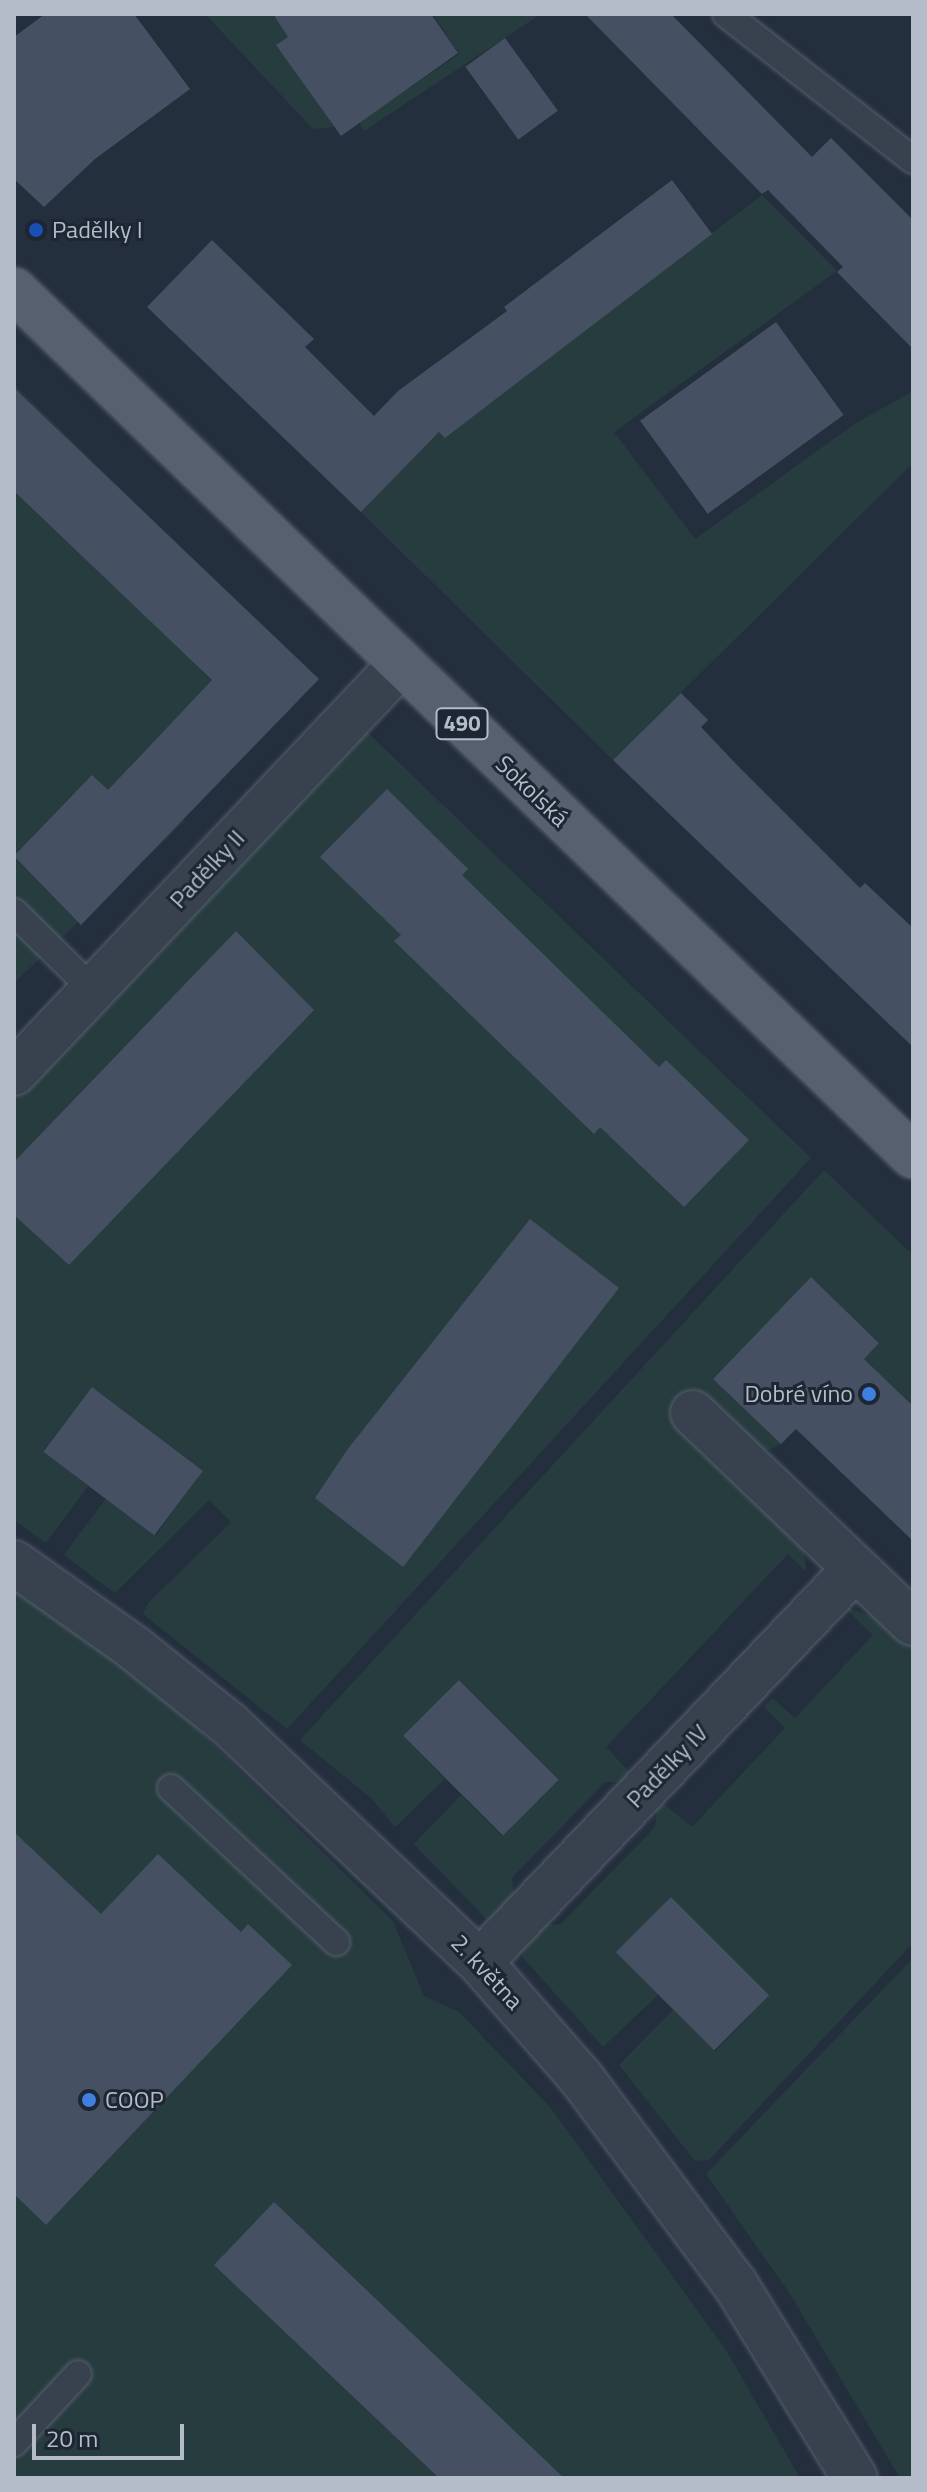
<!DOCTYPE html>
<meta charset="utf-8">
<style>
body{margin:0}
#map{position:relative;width:927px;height:2492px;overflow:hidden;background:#242f3e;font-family:"Titillium Web",sans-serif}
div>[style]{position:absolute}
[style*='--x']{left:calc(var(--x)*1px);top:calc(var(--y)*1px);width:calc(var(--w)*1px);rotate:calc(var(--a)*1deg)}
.green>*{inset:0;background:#263c3f}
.building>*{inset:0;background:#455162;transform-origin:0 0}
.roads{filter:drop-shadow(0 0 2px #565f6c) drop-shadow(0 0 2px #565f6c)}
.service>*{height:26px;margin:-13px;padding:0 13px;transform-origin:13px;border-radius:13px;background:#38414e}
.minor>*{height:44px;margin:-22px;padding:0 22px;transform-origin:22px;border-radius:22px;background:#38414e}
.tertiary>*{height:44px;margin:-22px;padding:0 22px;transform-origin:22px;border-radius:22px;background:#38414e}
.primary>*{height:44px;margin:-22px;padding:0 22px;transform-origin:22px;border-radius:22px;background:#56606e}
.dots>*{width:22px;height:22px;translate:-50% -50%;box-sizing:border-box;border:4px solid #1d2633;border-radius:50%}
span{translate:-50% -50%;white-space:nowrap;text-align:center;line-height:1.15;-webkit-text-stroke:6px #1d2633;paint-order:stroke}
.shield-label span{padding:2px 6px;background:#1d2633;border:2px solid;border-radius:6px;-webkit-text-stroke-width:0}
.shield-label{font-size:22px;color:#b4bcc9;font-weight:700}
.poi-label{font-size:24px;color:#b4bcc9}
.left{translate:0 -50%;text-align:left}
.right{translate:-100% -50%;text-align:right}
.street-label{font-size:24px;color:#b4bcc9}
.frame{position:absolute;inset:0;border:16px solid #b4bcc9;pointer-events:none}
.scale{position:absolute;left:32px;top:2424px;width:152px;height:36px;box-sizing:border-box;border:4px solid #b4bcc9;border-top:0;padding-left:10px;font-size:24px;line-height:28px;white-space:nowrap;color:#b4bcc9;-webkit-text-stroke:6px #1d2633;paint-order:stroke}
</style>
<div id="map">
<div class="green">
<div style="clip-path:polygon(205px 14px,273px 14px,288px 37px,277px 45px,334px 127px,313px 129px)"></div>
<div style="clip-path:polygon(433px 14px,541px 14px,364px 131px,359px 122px,459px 54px)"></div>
<div style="clip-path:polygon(762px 195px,837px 271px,614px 432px,695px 539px,856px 423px,913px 391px,913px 463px,613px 760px,361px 512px,439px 432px,446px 437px)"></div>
<div style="clip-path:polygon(14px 384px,228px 594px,176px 644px,212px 681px,129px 767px,185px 821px,14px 983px)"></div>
<div style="clip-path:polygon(365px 730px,811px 1158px,287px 1729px,143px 1614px,148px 1603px,231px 1522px,209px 1500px,115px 1593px,64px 1555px,106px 1498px,156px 1535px,203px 1470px,92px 1387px,43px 1451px,88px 1486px,46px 1543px,14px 1520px,14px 1096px)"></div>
<div style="clip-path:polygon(824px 1170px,913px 1255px,913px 1406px,864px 1359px,879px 1342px,811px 1277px,713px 1379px,781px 1444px,762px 1453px,804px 1547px,806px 1572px,788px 1554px,606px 1747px,632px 1775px,627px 1782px,605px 1782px,512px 1878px,514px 1901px,487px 1920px,414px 1844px,461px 1795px,502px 1836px,558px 1779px,460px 1680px,403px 1736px,445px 1779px,395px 1827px,372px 1799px,300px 1740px)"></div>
<div style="clip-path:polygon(14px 1588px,151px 1683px,393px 1921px,424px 1996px,459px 2012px,550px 2107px,726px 2350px,800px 2478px,14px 2478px)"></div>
<div style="clip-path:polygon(843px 1606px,889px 1621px,913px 1638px,913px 1943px,709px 2160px,695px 2161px,619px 2065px,673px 2010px,715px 2052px,769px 1995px,671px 1897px,617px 1953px,658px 1995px,603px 2047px,518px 1952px,537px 1925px,561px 1924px,655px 1827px,658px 1799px,692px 1827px,785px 1728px,764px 1707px,772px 1698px,795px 1718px,873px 1635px)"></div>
<div style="clip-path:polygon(913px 1958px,913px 2478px,900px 2478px,790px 2294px,706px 2174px)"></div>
</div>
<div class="building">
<div style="clip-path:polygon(45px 14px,134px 14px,190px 89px,95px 159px,44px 207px,14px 179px,14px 37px)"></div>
<div style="clip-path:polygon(273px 14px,431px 14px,458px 53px,341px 136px,276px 45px,288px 37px)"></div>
<div style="clip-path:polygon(585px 14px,671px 14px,812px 157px,831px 138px,913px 220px,913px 349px,837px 272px,843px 267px,768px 190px,762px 194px)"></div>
<div style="left:505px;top:38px;width:90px;height:49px;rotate:54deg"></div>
<div style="clip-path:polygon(672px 180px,712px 234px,445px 438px,439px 432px,361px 512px,147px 307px,212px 240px,314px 339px,305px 347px,374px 416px,398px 391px,507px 311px,504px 307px)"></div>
<div style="left:776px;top:322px;width:115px;height:168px;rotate:54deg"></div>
<div style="clip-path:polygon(14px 388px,319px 679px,81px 925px,14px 856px,92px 775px,108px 790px,212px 680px,14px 491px)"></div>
<div style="clip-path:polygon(681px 693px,708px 720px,701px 727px,736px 764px,860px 888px,865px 883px,913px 928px,913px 1047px,613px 760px)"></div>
<div style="clip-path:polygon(387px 789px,468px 869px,462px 875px,659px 1067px,666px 1060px,749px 1140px,684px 1207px,600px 1127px,594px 1134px,394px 941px,401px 935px,320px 857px)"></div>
<div style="clip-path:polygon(236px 931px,314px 1010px,69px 1265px,14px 1215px,14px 1162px)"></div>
<div style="clip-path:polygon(530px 1219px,619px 1288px,403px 1567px,315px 1498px,347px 1450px)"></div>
<div style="clip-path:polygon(811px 1277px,879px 1343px,864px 1359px,913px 1406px,913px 1541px,796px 1429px,781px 1444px,713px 1379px)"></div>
<div style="left:92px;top:1387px;width:139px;height:81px;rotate:37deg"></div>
<div style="left:459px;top:1680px;width:141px;height:79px;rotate:45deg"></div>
<div style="clip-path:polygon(14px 1832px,101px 1914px,158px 1854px,241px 1932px,248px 1924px,292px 1965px,46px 2225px,14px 2194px)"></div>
<div style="left:671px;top:1897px;width:139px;height:78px;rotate:45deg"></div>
<div style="clip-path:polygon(274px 2202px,564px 2478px,439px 2478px,214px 2265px)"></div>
</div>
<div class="roads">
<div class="service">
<div style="--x:726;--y:14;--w:237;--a:38"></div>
<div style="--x:14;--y:912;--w:111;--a:44.6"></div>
<div style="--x:171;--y:1788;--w:226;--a:43"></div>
<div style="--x:14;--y:2443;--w:94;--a:-47.2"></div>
</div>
<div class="minor">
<div style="--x:14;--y:1073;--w:562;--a:-46.59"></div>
<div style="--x:693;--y:1413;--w:304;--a:43.7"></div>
<div style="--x:480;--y:1962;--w:542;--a:-46.35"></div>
</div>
<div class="tertiary">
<div style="--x:14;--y:1563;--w:147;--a:35.3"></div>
<div style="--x:134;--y:1648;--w:123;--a:38.7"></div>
<div style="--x:230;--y:1725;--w:344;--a:43.5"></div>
<div style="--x:480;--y:1962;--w:155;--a:48.9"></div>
<div style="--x:582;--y:2079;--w:256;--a:53.3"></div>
<div style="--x:735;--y:2284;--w:228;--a:58.3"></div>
</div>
<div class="primary">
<div style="--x:14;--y:290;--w:1248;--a:43.93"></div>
</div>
</div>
<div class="dots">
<div style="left:36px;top:230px;background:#1a4fb4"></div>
<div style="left:869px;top:1394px;background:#3f7fe0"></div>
<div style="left:89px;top:2100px;background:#3f7fe0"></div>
</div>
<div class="shield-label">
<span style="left:462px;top:724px">490</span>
</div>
<div class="poi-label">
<span class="left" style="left:52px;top:230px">Padělky I</span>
<span class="right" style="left:853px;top:1394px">Dobré víno</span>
<span class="left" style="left:105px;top:2100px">COOP</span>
</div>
<div class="street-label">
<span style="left:532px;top:791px;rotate:44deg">Sokolská</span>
<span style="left:207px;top:869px;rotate:-47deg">Padělky II</span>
<span style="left:667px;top:1766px;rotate:-46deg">Padělky IV</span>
<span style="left:487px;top:1972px;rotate:47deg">2. května</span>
</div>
<div class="frame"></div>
<div class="scale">20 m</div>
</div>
